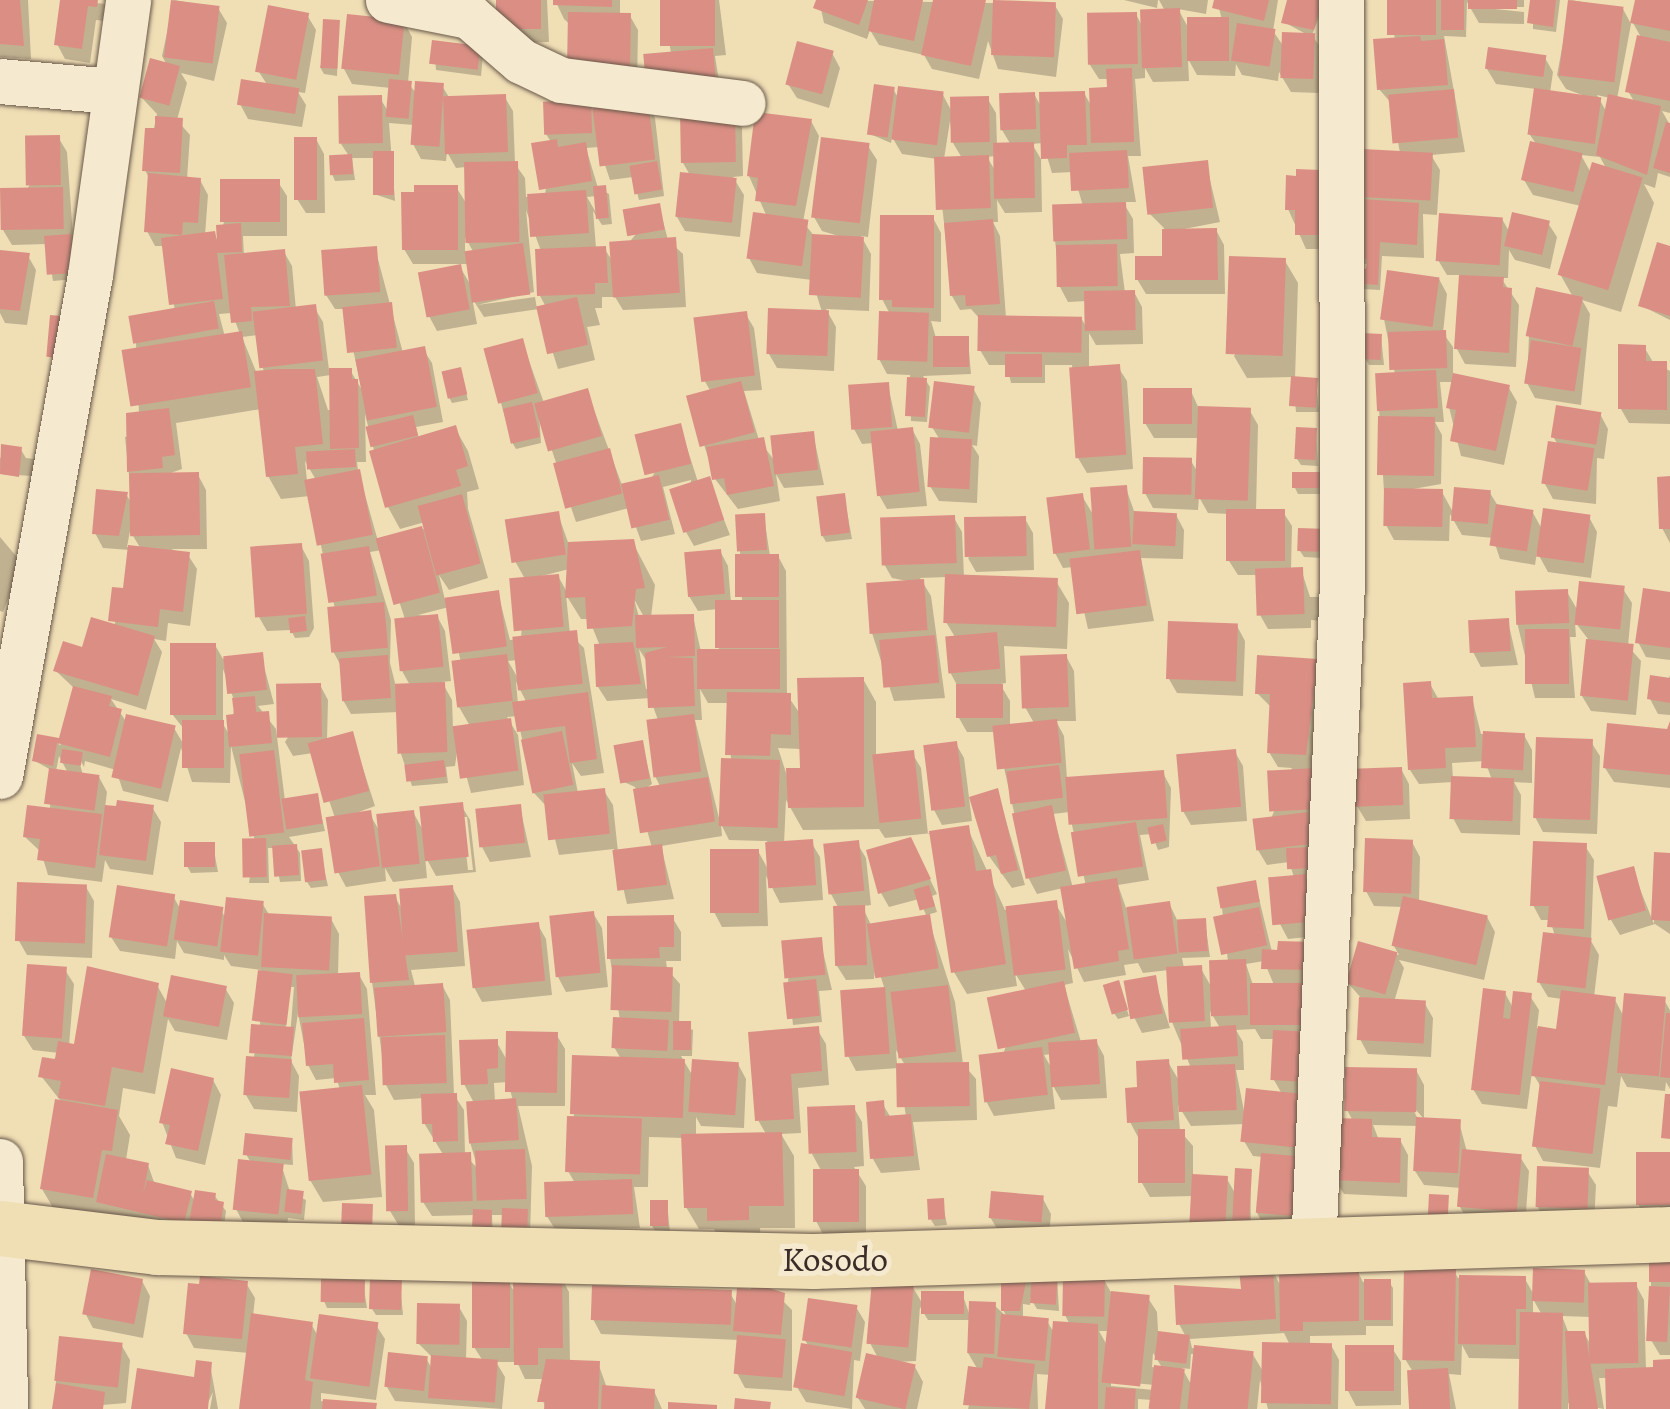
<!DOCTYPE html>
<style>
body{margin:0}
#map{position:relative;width:1670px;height:1409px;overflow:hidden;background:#f0deb5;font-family:Alegreya,serif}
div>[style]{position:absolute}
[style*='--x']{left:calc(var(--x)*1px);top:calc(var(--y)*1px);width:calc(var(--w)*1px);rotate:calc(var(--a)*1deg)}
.shadow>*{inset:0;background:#0003}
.building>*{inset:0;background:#db8f84;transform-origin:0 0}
.roads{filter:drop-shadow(0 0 2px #68584a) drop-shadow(0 0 2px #68584a)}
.minor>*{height:45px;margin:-22.5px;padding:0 22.5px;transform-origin:22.5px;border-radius:22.5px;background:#f5eacf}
.major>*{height:55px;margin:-27.5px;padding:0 27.5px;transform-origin:27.5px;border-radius:27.5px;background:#f0deb5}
span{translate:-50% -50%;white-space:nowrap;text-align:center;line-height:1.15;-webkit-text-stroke:10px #f5eacf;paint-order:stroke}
.street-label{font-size:35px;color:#3a2c27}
</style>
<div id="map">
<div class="shadow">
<div style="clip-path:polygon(0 0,38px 0,28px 0,31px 59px,0 57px)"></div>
<div style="clip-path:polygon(63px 0,107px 4px,105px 21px,96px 20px,90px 63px,65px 59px,57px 44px)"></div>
<div style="clip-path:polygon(evenodd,174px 0,218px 8px,227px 23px,214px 81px,181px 73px,187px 83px,177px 120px,190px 135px,187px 179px,200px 180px,208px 195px,205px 235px,214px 234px,220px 245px,224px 221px,278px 182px,287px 196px,287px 236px,243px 236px,244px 256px,284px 252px,292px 266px,296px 310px,314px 307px,323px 322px,329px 370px,350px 370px,362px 390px,344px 309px,335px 309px,326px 295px,375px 248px,403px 353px,423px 349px,432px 363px,443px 422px,416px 427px,419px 439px,455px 428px,468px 451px,479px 489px,467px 492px,468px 509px,488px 578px,449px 590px,439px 575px,445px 600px,498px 593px,510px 640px,521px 639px,525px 579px,515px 561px,558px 514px,569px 545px,632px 541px,655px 585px,651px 617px,693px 616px,701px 652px,719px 652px,718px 609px,698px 611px,689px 596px,720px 551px,728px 566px,731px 603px,742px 602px,740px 551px,764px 516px,770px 556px,778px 556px,786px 571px,787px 695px,801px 715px,863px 679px,876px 702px,876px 757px,912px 753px,921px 768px,928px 834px,967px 827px,1005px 910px,1055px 903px,1069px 926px,1063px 888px,1037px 894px,1029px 879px,996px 732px,967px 732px,959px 718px,958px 687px,950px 672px,955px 637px,946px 622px,948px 577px,920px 578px,931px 596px,945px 698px,894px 701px,872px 633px,912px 582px,892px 578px,884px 564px,954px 518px,962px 532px,964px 577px,1056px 581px,1069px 603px,1067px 649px,1004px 646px,1006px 683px,1000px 684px,1010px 701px,1010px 726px,1034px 723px,1025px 707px,1066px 656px,1074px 671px,1076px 721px,1056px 721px,1064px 736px,1067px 779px,1163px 773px,1171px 788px,1169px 847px,1158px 850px,1152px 834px,1140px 835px,1149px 880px,1118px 885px,1126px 908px,1169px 903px,1178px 922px,1205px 921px,1210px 957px,1182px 958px,1184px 968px,1200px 967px,1212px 988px,1228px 962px,1222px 908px,1255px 882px,1272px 952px,1314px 944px,1304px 1233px,1265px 1228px,1257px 1213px,1263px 1157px,1253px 1156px,1244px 1141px,1246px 1124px,1191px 1126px,1178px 1105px,1180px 1131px,1193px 1146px,1193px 1177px,1227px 1179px,1236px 1195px,1250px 1172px,1251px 1228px,1233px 1238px,1193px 1196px,1150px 1197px,1142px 1183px,1138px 1137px,1130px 1122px,1140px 1090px,1168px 1062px,1181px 1084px,1191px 1068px,1172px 1022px,1169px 970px,1143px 973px,1138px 963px,1124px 965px,1126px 975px,1084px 982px,1068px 949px,1073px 983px,1064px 985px,1081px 1042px,1096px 1041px,1104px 1056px,1107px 1098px,1061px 1100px,1052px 1084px,1055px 1109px,994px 1116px,986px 1101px,1026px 991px,1015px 973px,1017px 986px,967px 994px,954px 972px,932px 833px,885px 838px,879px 829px,803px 830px,786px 800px,784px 844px,811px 842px,820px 857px,823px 900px,780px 903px,766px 876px,768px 926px,722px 927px,714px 912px,758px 851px,770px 873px,767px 841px,729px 840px,721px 824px,722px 836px,661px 846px,674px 899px,627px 904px,614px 849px,559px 855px,547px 807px,534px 793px,517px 716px,507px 717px,518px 735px,524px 785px,471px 793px,458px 745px,455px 766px,446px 767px,448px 783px,412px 786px,401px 754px,399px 712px,351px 714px,343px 700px,341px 666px,334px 653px,335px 609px,310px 496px,281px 499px,268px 476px,261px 409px,176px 423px,182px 469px,162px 476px,198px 475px,206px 490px,207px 549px,171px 549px,188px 555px,197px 569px,190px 626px,168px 623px,166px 641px,154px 639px,162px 652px,146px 710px,111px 699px,127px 723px,174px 728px,184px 745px,184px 729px,172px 714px,215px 645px,223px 659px,261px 655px,274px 704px,258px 706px,276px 729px,285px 801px,316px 795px,325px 831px,289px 837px,300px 853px,301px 881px,280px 882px,274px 848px,268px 848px,269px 883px,249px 883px,255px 841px,231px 746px,230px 783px,192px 782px,181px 748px,168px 802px,123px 791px,116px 770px,85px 761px,84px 767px,77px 754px,83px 775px,99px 777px,107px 792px,105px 808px,152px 807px,161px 822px,153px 875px,110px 869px,105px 860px,102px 882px,48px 875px,41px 852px,25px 837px,50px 810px,51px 770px,35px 761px,57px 740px,60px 746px,75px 689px,56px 671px,114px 626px,125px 591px,130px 550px,103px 548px,95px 533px,126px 494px,132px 504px,125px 437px,132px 436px,139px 414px,136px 343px,175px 311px,164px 246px,155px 246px,147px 231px,150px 180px,145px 170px,157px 114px,142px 98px,167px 65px,162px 56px,174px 0,232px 313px,240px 334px,225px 337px,219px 314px,232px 313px,174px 0,258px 335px,263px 369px,266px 373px,257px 374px,242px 337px,258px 335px,174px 0,331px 375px,332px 410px,328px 410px,317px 377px,331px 375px,174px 0,365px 414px,388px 507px,400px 529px,425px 522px,427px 528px,378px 541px,358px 470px,357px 462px,366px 462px,365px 414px,174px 0,305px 461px,316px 480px,307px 481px,305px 461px,174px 0,130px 531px,141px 549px,127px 547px,130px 531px,174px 0,382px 550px,405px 619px,402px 671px,411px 687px,396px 687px,390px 663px,391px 620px,370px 552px,382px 550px,174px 0,569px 569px,568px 594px,558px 576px,534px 578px,569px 569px,174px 0,566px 595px,581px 619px,589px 619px,600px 646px,598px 687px,607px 701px,650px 698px,658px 720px,655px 776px,661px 788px,642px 791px,652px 784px,642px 743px,624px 782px,635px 787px,652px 848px,618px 852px,613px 805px,604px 791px,578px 793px,572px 763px,581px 776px,604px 773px,584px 648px,570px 634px,566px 595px,174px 0,634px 599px,644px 617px,639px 617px,634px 599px,174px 0,449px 607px,461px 663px,459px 707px,470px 726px,453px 728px,452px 700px,442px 682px,451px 681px,445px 631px,437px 616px,418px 615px,449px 607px,174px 0,639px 649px,647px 662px,649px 688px,646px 689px,639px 649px,174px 0,517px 660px,519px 680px,508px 661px,517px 660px,174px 0,223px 669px,235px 703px,230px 736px,223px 724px,223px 669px,174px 0,516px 682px,527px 703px,518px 704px,516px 682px,174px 0,700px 689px,708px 703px,729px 703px,731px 761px,719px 818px,695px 720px,702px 720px,700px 689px,174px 0,778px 748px,802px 749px,803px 770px,789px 782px,778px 748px,174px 0,59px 756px,68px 773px,56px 771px,59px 756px,174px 0,1069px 812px,1086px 886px,1073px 888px,1053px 814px,1069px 812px,174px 0,1264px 961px,1274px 985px,1253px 985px,1246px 964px,1264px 961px,174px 0,1210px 1011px,1220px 1028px,1211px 1029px,1210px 1011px,174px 0,1255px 1029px,1261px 1039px,1275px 1039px,1274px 1080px,1282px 1094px,1244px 1111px,1236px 1070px,1244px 1070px,1243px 1042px,1236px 1030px,1255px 1029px,174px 0,1051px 1054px,1052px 1069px,1044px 1055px,1051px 1054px)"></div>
<div style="clip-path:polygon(498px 0,547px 0,549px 42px,508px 43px)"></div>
<div style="clip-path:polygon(555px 0,620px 0,620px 15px,630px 16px,638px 30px,637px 86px,564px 19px)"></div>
<div style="clip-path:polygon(662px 0,719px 0,726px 55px,715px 56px,722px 100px,671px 53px)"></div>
<div style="clip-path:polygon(819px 0,1054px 4px,1063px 19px,1056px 77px,998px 69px,988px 41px,979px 79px,932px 69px,924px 55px,879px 45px,870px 30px,867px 39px,824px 23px)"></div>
<div style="clip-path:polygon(1124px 0,1158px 0,1157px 8px)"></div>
<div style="clip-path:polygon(evenodd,1159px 0,1208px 0,1206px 14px,1178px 9px,1189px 29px,1222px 20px,1217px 0,1278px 0,1273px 31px,1284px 47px,1304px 33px,1284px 22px,1289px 0,1317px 0,1323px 7px,1312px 35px,1322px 50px,1320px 93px,1291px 92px,1279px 72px,1278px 81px,1242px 75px,1236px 64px,1235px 76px,1197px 75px,1188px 59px,1189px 81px,1153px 82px,1145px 68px,1145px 78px,1135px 79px,1141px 156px,1128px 156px,1136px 202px,1123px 202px,1133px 219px,1134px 253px,1120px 254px,1125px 293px,1134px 292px,1142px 307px,1143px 344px,1096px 345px,1089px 333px,1089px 369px,1118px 367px,1127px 381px,1133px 469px,1087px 473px,1078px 458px,1072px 365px,1045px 365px,1045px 383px,1011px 383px,1007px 365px,989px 365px,980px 350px,980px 319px,971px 309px,960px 310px,952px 296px,937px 159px,902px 154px,892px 137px,891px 143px,870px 134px,893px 89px,899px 99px,943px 95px,952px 112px,987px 98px,996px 113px,997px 145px,1011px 145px,1002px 130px,1034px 94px,1042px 108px,1084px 93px,1093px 109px,1109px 90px,1109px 79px,1099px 79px,1090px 65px,1136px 14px,1143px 28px,1165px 11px,1159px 0,950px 121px,953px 143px,962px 158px,944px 159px,950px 121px,1159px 0,1043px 143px,1052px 173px,1073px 172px,1083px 206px,1055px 240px,1060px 287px,1068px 302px,1087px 301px,1088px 330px,1081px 318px,1006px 318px,1000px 236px,993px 222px,998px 222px,997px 200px,1005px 213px,1042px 212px,1041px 159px,1032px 144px,1043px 143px,1159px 0,995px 156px,996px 172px,987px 157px,995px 156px)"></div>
<div style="clip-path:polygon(1389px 0,1524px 0,1524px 7px,1475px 7px,1524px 12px,1524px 24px,1479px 23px,1467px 2px,1466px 37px,1444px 36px,1465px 152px,1431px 155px,1440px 170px,1437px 215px,1423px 214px,1424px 258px,1382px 256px,1380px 290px,1362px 289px,1358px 283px,1369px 264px,1364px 264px,1362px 196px,1400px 153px,1391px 103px,1379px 89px,1395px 40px)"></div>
<div style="clip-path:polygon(1533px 0,1560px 0,1556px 32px,1533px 29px)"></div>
<div style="clip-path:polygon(evenodd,1571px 0,1623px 9px,1631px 24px,1617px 99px,1635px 103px,1628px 91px,1642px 39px,1633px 23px,1637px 0,1670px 0,1670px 113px,1662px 111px,1670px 125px,1670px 177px,1658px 173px,1655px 188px,1644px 184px,1654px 203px,1621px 312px,1582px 300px,1590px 314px,1581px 405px,1535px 398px,1527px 383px,1529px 335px,1573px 297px,1560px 274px,1581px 206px,1533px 195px,1524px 180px,1537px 145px,1530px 135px,1536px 89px,1496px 84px,1487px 69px,1545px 58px,1553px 72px,1550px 93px,1590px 98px,1566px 89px,1557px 75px,1571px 0,1597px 95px,1610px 98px,1607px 113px,1597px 95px,1571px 0,1581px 155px,1600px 157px,1607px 170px,1591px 173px,1581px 155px)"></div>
<div style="clip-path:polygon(307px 15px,316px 30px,305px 93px,298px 92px,306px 105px,302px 127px,248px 119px,240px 104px,268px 86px,259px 72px)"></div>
<div style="clip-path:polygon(evenodd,404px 22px,412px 37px,408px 83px,416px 93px,442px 86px,452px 102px,504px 96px,513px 111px,515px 164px,525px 178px,526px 197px,545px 196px,551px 142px,546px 134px,589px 103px,593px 109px,647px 104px,655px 118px,664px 196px,639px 200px,633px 177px,610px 180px,599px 147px,586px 148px,598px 188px,609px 194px,612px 224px,602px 225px,593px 211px,596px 248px,604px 248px,613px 262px,659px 206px,668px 240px,683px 254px,686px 307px,623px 310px,615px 297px,602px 297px,602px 308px,595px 308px,600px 325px,587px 327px,595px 360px,558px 369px,539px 309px,484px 317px,472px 298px,477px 324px,437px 331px,429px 316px,460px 267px,473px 289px,469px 264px,413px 264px,404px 249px,456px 187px,468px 206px,466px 167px,456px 168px,447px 152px,446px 161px,421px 159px,413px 144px,414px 125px,389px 123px,395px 201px,374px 194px,375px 158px,352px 158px,355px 180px,335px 181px,332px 174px,349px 156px,341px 144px,380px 98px,389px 113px,391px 88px,352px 84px,344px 69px,404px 22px,596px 196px,598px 216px,587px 197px,596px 196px,404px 22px,526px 210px,541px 251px,540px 296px,546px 307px,537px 309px,535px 297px,477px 305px,534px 292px,526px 210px,404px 22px,465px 237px,474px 253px,465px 254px,465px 237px)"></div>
<div style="clip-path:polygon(339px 23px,337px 76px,324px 74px,320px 67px)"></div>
<div style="clip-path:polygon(434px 43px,483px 55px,481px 76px,436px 70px)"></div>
<div style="clip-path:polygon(832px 53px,840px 68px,829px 108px,797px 98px,788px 84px)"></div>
<div style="clip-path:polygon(733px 113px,742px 128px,743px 176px,733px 177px,744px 195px,740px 237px,685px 231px,677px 217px,690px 175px,683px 163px)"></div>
<div style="clip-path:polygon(811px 121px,819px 136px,803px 222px,815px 237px,845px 238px,822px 231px,814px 217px,868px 146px,877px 160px,868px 237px,861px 236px,871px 254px,869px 311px,826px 309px,836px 327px,834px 371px,777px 368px,769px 354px,822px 312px,812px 280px,757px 273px,749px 258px,767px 217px,749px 176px)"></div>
<div style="clip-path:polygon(58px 137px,67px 152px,76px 279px,53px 281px,47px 244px,12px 245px,3px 230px)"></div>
<div style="clip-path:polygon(316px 139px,324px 154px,325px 213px,306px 213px,297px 199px)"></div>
<div style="clip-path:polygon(1206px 163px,1220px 222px,1174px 231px,1216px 230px,1224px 245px,1225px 294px,1146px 294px,1137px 279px,1165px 258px,1164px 228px,1150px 214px)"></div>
<div style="clip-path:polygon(1327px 187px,1327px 249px,1306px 249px,1288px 209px)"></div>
<div style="clip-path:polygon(933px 218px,941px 233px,941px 322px,931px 321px,936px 338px,968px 339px,971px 374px,923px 376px,930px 387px,927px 422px,911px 421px,910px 375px,887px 374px,879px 359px,890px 314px,882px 299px)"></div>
<div style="clip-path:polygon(1502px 219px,1510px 233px,1548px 223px,1557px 237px,1550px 269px,1515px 260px,1509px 250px,1508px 278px,1501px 278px,1519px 305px,1516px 367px,1465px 364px,1457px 349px,1461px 275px,1447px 275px,1438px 260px)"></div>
<div style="clip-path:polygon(1670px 249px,1670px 320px,1640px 305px)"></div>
<div style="clip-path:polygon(0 253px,28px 256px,36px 270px,27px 325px,5px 323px,0 313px)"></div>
<div style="clip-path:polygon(1285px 261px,1298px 283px,1295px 379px,1316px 380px,1319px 412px,1296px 412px,1293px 377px,1247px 378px,1234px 356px)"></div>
<div style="clip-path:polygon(1439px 279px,1447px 294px,1443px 333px,1453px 347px,1453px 375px,1509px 388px,1517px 402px,1504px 465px,1461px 456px,1449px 407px,1454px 382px,1440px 382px,1444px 422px,1435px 422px,1442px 435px,1441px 484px,1402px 491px,1442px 492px,1454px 514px,1490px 493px,1498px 506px,1533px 513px,1543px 531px,1589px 517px,1597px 532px,1591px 578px,1548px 572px,1537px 552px,1535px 565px,1500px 559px,1493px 538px,1462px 535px,1450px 514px,1449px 541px,1394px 540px,1386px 525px,1379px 409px,1395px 374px,1384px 319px)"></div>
<div style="clip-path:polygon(745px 313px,754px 328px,762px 390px,744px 391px,759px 440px,774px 460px,813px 433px,824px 485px,784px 488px,776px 474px,780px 501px,738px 509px,715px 479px,689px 398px,711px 392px,703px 378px)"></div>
<div style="clip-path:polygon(1381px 336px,1384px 365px,1369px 365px,1365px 358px)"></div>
<div style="clip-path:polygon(522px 341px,544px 403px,587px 391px,622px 485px,651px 479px,680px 426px,698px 482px,708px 479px,730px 535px,694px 546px,686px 532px,691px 480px,663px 487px,675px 534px,641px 541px,629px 508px,576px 522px,539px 412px,541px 443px,516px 449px,512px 442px,501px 403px)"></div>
<div style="clip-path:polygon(1644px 347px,1653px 362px,1670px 371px,1670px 424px,1629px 423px,1621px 409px)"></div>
<div style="clip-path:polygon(460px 370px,468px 400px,452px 403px,449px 397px)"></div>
<div style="clip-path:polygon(888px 385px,898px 431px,912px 429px,920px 444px,927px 506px,887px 509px,879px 495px,874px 443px,862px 444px,854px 429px)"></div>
<div style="clip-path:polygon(973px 388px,981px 403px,977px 446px,972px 445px,979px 456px,977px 503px,939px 501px,930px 486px,940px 440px,932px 427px)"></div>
<div style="clip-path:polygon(1191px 391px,1199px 409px,1250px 411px,1258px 425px,1256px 512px,1283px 512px,1292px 526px,1291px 570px,1301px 569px,1310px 597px,1320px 597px,1323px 621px,1311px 620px,1311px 628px,1268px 629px,1260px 615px,1258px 575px,1238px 575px,1229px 561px,1229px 514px,1208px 513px,1199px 497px,1198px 510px,1153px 508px,1145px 493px,1191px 461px,1200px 476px,1200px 438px,1154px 438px,1145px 423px)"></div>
<div style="clip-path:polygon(1600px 414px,1608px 429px,1604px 459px,1597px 458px,1596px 504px,1553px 499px,1545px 484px,1558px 445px,1554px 438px)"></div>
<div style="clip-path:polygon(1316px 431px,1318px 466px,1301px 465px,1297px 459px)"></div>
<div style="clip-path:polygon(21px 450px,26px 458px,41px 460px,43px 486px,28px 484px,32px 476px,0 474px,0 458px)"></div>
<div style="clip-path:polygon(1318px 475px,1322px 494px,1298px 494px,1295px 488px)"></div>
<div style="clip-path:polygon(1670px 478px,1670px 543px,1662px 528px)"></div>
<div style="clip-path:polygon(1126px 488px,1135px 514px,1176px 515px,1184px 530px,1183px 559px,1141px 558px,1154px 621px,1088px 629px,1074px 567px,1063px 568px,1055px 553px,1082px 496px,1094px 516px)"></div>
<div style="clip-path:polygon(844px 495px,852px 539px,826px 542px,822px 535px)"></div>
<div style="clip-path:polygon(1025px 519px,1033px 533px,1034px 570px,976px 572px,968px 558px)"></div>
<div style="clip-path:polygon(0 537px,22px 563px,3px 612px,0 611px)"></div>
<div style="clip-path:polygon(1324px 538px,1322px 558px,1304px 557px,1300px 551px)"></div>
<div style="clip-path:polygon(301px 546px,309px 561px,314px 628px,309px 637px,295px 638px,291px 630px,267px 631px,259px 617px)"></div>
<div style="clip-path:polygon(1623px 589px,1632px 603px,1628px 646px,1641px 661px,1636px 715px,1591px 711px,1582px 696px,1588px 639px,1575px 622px,1576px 637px,1570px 637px,1575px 698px,1535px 698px,1517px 622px,1567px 592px,1578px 611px)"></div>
<div style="clip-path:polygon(1670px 595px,1670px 660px,1646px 657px,1638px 642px)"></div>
<div style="clip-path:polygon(1508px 621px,1518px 665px,1481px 667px,1473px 652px)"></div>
<div style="clip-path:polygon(1237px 626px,1245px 641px,1243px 696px,1177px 693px,1169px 679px)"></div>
<div style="clip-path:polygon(1317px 661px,1314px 874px,1304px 875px,1313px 891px,1317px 936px,1288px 939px,1280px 924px,1294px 877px,1289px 862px,1267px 865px,1258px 850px,1292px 768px,1278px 767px,1269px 752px,1272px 708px,1257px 693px)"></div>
<div style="clip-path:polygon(1670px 676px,1670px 715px,1658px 714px,1650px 699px)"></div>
<div style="clip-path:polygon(evenodd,1430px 684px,1439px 700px,1472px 698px,1481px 734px,1524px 735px,1532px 750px,1532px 783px,1514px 782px,1521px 795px,1520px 835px,1461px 833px,1453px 818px,1453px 782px,1419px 784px,1410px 770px,1430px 684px,1485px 761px,1492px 780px,1453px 779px,1452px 763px,1485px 761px)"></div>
<div style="clip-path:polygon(evenodd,320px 685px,328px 700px,327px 740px,352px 734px,375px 806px,348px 816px,369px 813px,380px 832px,413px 812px,424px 832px,461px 805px,470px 820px,476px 872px,436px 876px,425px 856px,427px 878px,393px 882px,385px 868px,386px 881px,346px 887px,338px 872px,335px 818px,313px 753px,293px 756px,285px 742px,320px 685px,462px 817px,467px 817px,473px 870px,468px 870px,462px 817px)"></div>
<div style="clip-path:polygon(1670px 723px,1670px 788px,1614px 782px,1605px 768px,1669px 731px)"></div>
<div style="clip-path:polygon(1591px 742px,1600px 756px,1597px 834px,1543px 832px,1535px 817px)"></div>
<div style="clip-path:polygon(956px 744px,964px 758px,972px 821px,942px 825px,934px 810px)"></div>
<div style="clip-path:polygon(1235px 752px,1243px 766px,1247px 821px,1191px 825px,1183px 811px)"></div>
<div style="clip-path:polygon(1401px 769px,1409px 784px,1410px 819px,1366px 821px,1357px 806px)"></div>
<div style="clip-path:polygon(997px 791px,1025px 885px,1012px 888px,989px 856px)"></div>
<div style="clip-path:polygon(520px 807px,531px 857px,490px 862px,482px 847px)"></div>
<div style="clip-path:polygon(1412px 842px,1420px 857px,1419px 902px,1487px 917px,1495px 932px,1484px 980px,1399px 960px,1404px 968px,1394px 1002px,1425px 1004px,1433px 1018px,1431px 1057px,1368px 1054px,1360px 1039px,1362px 999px,1348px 983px,1359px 944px,1399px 955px,1394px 946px,1403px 907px,1374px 906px,1366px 891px)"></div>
<div style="clip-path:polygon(evenodd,857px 843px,866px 858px,871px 905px,862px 906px,872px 927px,927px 917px,919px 899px,889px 907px,881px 893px,918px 854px,937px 894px,932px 896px,937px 912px,927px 915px,955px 1002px,963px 1064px,976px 1079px,977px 1120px,913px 1122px,920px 1170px,881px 1173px,873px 1159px,882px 1103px,891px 1118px,906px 1117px,899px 1068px,856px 1071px,848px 1056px,843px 993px,885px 990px,876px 962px,874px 979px,846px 980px,837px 966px,839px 909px,831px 894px,857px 843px,896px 1050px,905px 1065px,897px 1065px,896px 1050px)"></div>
<div style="clip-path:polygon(213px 845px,218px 872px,191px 873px,187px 866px)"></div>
<div style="clip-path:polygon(1585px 846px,1594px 860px,1591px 941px,1599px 955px,1594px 997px,1615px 1000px,1624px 1017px,1664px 1000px,1670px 1010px,1670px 1089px,1666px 1082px,1665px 1091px,1627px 1087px,1621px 1076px,1617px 1107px,1608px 1106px,1600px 1168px,1543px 1161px,1535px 1146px,1542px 1089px,1532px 1072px,1527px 1109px,1482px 1104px,1473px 1089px,1505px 993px,1513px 1008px,1530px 996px,1539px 1010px,1537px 1028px,1558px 1031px,1562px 999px,1548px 997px,1539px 982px,1555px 936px,1550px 920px,1541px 920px,1533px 905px)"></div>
<div style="clip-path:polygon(320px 851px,328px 886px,311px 888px,307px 882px)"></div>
<div style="clip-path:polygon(1656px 855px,1670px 855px,1670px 934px,1655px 924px,1620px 935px,1611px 920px,1632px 869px,1654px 924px)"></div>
<div style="clip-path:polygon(86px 887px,94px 901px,92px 958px,27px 955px,19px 941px)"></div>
<div style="clip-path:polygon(evenodd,452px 887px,460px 902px,465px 966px,411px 970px,415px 986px,442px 985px,450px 1000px,454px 1095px,464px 1110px,465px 1155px,478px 1169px,470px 1142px,474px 1103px,464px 1084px,496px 1041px,508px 1062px,556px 1034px,565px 1049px,565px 1106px,518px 1106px,532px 1166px,530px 1236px,504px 1215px,492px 1215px,493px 1237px,475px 1215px,432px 1216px,423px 1202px,444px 1156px,424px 1123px,424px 1098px,394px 1100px,386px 1085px,372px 982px,395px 897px,403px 911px,452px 887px,508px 1082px,513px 1101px,495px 1102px,494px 1083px,508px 1082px)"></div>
<div style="clip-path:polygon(evenodd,173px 896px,181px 910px,221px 910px,226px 919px,262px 903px,270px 916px,331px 919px,339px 934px,338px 976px,359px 975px,367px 989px,376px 1095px,365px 1095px,374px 1110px,382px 1197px,323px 1202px,310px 1180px,340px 1089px,336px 1078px,316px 1080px,308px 1065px,298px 1013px,291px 1061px,299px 1076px,297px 1112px,254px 1109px,246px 1095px,260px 1027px,261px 970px,231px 966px,224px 955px,224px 960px,184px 953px,177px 941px,175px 959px,120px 951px,111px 937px,173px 896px,289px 987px,294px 987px,290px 1037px,285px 1037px,289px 987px)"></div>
<div style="clip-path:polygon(593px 913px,602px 928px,608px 987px,566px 992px,558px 977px)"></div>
<div style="clip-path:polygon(672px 917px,681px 932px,681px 961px,666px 961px,667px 969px,680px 984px,679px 1024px,693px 1030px,692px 1056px,681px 1056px,694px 1078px,738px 1064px,746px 1079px,744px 1128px,701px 1126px,696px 1117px,696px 1136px,766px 1134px,758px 1120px,817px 1029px,826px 1044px,829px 1085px,798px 1088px,801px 1133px,781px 1134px,794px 1156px,795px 1228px,760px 1228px,761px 1242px,722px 1243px,714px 1229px,699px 1229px,686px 1207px,684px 1138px,649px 1137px,648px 1187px,634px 1187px,640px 1228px,555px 1229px,546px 1215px,575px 1183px,568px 1171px,574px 1114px,621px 1059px,614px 1047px,620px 1020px,610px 958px)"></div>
<div style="clip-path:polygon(538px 925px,546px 939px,552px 995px,482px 1002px,474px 987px)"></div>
<div style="clip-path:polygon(820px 939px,832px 990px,819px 991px,822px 1022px,793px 1025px,788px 979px)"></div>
<div style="clip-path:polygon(65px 970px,74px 984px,69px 1046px,76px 1047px,157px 985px,168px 1005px,225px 988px,234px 1003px,227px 1040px,175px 1031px,168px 1019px,155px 1094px,123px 1088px,119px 1116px,130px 1135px,126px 1160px,148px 1165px,155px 1185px,190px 1193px,195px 1202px,214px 1195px,226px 1211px,223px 1233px,55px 1211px,42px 1189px,60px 1100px,41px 1076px,59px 1053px,33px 1050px,24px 1036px)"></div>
<div style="clip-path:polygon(1154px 977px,1170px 1028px,1142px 1033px,1133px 1015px,1118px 1019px,1114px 1013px,1118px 983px,1129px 1016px)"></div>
<div style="clip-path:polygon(1416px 1070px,1424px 1085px,1424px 1119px,1409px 1102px,1418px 1119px,1459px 1122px,1467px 1152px,1520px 1157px,1529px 1171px,1525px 1226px,1468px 1221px,1460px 1207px,1461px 1188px,1424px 1185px,1415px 1171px,1418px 1126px,1373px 1125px,1379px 1140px,1400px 1140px,1408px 1155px,1407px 1197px,1344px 1194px,1335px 1180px,1353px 1121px,1347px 1110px)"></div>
<div style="clip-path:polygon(213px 1080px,221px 1095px,205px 1165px,176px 1158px,162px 1122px)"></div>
<div style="clip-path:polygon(854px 1108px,862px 1122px,864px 1166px,854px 1167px,866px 1186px,866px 1235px,824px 1236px,816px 1221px,822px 1172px,812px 1154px)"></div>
<div style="clip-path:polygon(292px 1140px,293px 1165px,281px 1164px,290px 1192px,306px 1200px,304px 1220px,288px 1218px,287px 1228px,244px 1224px,236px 1209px,251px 1163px,246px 1154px)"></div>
<div style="clip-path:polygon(405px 1148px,414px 1163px,415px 1225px,399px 1226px,390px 1211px)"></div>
<div style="clip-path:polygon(1670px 1155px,1670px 1219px,1646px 1219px,1638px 1204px)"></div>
<div style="clip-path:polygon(1587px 1171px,1596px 1185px,1594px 1224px,1546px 1221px,1537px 1206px)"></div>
<div style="clip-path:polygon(1043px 1199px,1051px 1214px,1049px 1237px,999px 1232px,990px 1217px)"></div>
<div style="clip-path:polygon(942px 1200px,947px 1225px,935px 1226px,931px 1220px)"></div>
<div style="clip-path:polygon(667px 1203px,670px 1232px,656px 1232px,652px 1226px)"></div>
<div style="clip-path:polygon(1670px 1261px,1670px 1355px,1660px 1355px,1651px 1340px,1651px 1282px)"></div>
<div style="clip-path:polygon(evenodd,1272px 1270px,1282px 1288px,1358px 1272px,1363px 1282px,1389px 1282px,1393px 1288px,1393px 1326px,1366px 1326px,1366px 1335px,1310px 1336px,1310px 1345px,1331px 1345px,1339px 1360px,1338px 1409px,1268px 1409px,1260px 1380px,1257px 1409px,1150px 1409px,1152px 1400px,1138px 1399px,1138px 1409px,1048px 1409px,1051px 1375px,1037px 1374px,1038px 1409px,968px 1409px,978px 1370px,968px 1353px,970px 1320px,928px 1320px,920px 1307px,916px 1361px,896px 1362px,915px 1367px,923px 1382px,917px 1409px,865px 1409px,858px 1398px,878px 1358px,870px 1343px,912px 1286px,924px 1306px,962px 1293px,971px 1319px,994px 1305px,1007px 1317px,1003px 1310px,1026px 1274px,1034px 1287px,1057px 1277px,1059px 1311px,1037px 1309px,1030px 1297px,1030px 1305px,1023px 1304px,1023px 1318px,1047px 1321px,1054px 1333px,1070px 1325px,1065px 1315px,1103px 1278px,1112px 1294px,1148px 1298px,1157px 1312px,1159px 1348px,1186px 1337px,1179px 1324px,1244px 1292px,1272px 1270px,1099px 1331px,1110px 1331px,1108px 1347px,1099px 1331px,1272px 1270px,1284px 1333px,1290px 1345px,1264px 1373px,1252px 1353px,1192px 1348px,1190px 1339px,1284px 1333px,1272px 1270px,1153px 1353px,1163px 1369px,1152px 1367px,1153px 1353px,1272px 1270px,1191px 1354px,1196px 1354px,1193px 1388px,1182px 1368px,1190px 1369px,1191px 1354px,1272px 1270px,1111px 1381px,1155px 1385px,1154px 1390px,1111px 1386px,1111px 1381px)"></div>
<div style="clip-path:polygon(evenodd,1454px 1271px,1458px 1278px,1525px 1279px,1534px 1295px,1584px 1272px,1592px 1286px,1636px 1285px,1644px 1300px,1646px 1370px,1670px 1362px,1670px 1409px,1609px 1409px,1607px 1378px,1599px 1378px,1604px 1409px,1568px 1403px,1568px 1409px,1521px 1409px,1522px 1359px,1469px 1358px,1462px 1345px,1461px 1375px,1449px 1374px,1456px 1409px,1411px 1409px,1413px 1372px,1405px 1359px,1454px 1271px,1533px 1299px,1542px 1315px,1533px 1315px,1533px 1299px,1454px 1271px,1562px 1316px,1591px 1317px,1592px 1347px,1584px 1333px,1569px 1334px,1562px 1316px)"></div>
<div style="clip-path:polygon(561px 1277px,569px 1292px,570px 1362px,598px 1363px,607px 1388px,654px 1391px,662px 1409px,545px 1409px,540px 1385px,548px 1379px,525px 1379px,517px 1362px,496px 1362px,505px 1377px,502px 1409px,395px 1401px,387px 1387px,426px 1358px,433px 1371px,433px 1358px,418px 1343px,459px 1307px,467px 1321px,466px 1360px,483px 1361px,474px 1347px,508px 1282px,516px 1294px)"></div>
<div style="clip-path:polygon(142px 1281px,150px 1296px,143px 1338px,93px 1328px,85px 1313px)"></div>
<div style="clip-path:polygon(363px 1282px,367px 1308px,327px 1308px,324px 1301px)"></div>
<div style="clip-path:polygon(400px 1282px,403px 1315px,376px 1315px,372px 1309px)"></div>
<div style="clip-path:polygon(246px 1283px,255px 1298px,253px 1316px,311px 1324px,318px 1336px,376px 1325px,385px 1339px,376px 1400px,321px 1393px,321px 1401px,378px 1409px,241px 1409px,249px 1353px,194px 1348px,186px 1333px)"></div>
<div style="clip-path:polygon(770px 1288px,792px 1310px,792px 1391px,745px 1388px,737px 1373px,739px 1340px,601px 1334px,593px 1319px,730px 1293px,738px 1307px,739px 1290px)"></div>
<div style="clip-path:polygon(856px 1307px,865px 1322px,860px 1361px,854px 1360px,852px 1409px,806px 1402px,797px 1387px,809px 1347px,805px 1340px)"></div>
<div style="clip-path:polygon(122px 1346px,130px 1360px,126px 1403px,54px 1409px,56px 1381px)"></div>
<div style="clip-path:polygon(1392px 1348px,1401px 1362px,1401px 1405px,1356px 1406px,1348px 1391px)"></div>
<div style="clip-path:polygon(210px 1364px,218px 1409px,210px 1409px,213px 1392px,205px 1409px,133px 1409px,200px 1381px)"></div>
</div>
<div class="building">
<div style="clip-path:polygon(0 0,20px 0,24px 46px,0 44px)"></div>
<div style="clip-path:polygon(60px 0,98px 0,97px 7px,88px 6px,82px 49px,54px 45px)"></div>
<div style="left:171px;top:0;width:49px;height:58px;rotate:7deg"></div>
<div style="left:496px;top:0;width:45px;height:29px"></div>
<div style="clip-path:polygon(553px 0,612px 0,612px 7px,553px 5px)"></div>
<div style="left:660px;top:0;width:55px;height:46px"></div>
<div style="clip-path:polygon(816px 0,868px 0,859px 25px,813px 8px)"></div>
<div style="clip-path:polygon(874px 0,923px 0,914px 41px,868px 31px)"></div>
<div style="clip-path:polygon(933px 0,986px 0,971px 66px,921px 55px)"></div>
<div style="left:993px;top:0;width:63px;height:55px;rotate:2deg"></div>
<div style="clip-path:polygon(1214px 0,1269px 0,1264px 21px,1212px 8px)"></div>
<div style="clip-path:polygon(1287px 0,1321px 0,1314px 30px,1281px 23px)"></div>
<div style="left:1387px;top:0;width:49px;height:35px"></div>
<div style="left:1441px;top:0;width:23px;height:30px"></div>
<div style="left:1468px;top:0;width:49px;height:9px"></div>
<div style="clip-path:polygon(1530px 0,1556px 0,1553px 27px,1527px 23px)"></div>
<div style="left:1568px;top:0;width:56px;height:76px;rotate:7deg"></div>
<div style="clip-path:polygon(1635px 0,1670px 0,1670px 31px,1630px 23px)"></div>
<div style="left:268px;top:5px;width:42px;height:68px;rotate:11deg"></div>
<div style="left:1180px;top:8px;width:59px;height:40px;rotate:88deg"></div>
<div style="left:568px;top:12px;width:63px;height:59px;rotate:1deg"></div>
<div style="left:1137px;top:12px;width:52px;height:50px;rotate:89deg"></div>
<div style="left:347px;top:14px;width:58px;height:55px;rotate:6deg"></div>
<div style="left:1187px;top:17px;width:42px;height:44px"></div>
<div style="left:323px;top:19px;width:17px;height:49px;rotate:3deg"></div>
<div style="left:1237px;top:23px;width:39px;height:38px;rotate:9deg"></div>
<div style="left:1282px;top:32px;width:33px;height:46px;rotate:2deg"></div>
<div style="clip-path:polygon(1637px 35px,1670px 42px,1670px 101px,1625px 92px)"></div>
<div style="clip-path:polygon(1420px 36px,1421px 41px,1444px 39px,1448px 85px,1377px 90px,1373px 39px)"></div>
<div style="left:432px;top:40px;width:49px;height:24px;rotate:7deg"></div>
<div style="left:797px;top:41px;width:38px;height:45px;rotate:15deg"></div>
<div style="left:1488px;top:47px;width:59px;height:22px;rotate:8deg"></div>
<div style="left:713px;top:48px;width:38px;height:70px;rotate:85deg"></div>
<div style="left:150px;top:58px;width:31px;height:41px;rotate:15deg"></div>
<div style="clip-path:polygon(1132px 68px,1134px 142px,1091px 143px,1089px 88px,1107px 87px,1106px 69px)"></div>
<div style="left:241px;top:79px;width:59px;height:26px;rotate:9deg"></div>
<div style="left:389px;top:79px;width:23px;height:38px;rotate:5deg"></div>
<div style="left:415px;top:81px;width:29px;height:64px;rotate:4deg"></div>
<div style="left:874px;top:84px;width:21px;height:51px;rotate:8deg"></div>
<div style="left:898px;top:86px;width:46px;height:54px;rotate:7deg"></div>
<div style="left:1534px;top:88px;width:68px;height:47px;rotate:8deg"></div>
<div style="left:1454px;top:89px;width:49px;height:66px;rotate:85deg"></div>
<div style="clip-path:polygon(1085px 91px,1087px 145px,1067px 145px,1067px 158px,1041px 159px,1039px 92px)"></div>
<div style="left:1035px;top:92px;width:37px;height:36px;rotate:88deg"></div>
<div style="left:506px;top:94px;width:58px;height:63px;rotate:88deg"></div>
<div style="clip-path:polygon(1608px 94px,1661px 106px,1647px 175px,1596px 155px)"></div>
<div style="left:382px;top:95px;width:48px;height:44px;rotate:89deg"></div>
<div style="left:989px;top:96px;width:46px;height:39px;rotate:89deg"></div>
<div style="left:591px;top:100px;width:33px;height:48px;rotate:88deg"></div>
<div style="left:648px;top:101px;width:59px;height:56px;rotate:83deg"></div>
<div style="left:735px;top:110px;width:52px;height:55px;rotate:89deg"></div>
<div style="clip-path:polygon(755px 112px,812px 119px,796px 206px,755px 201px,758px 178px,747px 176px)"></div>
<div style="clip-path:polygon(155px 116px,183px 118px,180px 173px,142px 171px,145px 128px,155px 128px)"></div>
<div style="clip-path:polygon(1666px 122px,1670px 123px,1670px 173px,1653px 168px)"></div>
<div style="left:60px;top:135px;width:50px;height:35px;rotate:89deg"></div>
<div style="left:294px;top:137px;width:23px;height:63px"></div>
<div style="left:821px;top:137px;width:49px;height:81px;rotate:7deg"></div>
<div style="clip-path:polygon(557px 139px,558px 147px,586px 142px,592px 181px,539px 190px,531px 143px)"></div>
<div style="left:1530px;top:141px;width:54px;height:40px;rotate:13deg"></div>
<div style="left:1034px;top:142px;width:56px;height:41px;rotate:89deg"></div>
<div style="left:1363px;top:149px;width:70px;height:48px;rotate:3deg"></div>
<div style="left:1127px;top:150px;width:38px;height:58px;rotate:87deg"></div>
<div style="left:373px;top:151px;width:21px;height:44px"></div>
<div style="left:352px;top:154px;width:20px;height:23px;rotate:87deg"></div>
<div style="left:989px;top:155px;width:53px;height:55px;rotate:88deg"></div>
<div style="left:1208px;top:160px;width:48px;height:66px;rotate:84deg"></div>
<div style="left:518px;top:161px;width:81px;height:54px;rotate:89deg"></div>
<div style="left:657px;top:161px;width:29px;height:28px;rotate:80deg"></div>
<div style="left:1592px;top:162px;width:53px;height:118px;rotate:17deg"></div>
<div style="clip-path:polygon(1296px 169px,1320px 170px,1319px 235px,1295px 235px,1295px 210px,1285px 210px,1286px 175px,1296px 176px)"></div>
<div style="left:680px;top:172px;width:57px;height:45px;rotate:6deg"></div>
<div style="clip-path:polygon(148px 173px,201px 178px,198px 223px,183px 222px,182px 235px,144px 232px)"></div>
<div style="left:280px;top:179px;width:43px;height:60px;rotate:90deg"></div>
<div style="clip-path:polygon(414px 185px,458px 185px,458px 250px,402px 250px,401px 192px,414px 192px)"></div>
<div style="left:606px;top:185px;width:33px;height:13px;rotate:85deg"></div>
<div style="left:63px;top:187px;width:42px;height:63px;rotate:89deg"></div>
<div style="left:586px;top:190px;width:43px;height:59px;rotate:86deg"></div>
<div style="clip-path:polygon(1362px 199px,1419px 203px,1417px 245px,1380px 242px,1378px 285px,1356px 283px,1356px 268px,1366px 269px,1367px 259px,1357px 258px)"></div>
<div style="left:1126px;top:202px;width:37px;height:74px;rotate:88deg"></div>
<div style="left:660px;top:203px;width:27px;height:38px;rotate:80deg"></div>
<div style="left:753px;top:212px;width:56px;height:47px;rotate:8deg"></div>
<div style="left:1512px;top:212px;width:39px;height:35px;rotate:13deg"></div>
<div style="left:1439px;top:213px;width:64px;height:48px;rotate:4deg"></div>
<div style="clip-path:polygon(880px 215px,934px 215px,934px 308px,892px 307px,892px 300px,879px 300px)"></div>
<div style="clip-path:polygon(993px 219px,1000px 304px,966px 306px,965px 295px,950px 296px,944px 223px)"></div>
<div style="clip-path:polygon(241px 223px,242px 252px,217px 253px,223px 299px,169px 305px,161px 238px,215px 231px,217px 242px,216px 225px)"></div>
<div style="clip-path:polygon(1217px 228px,1218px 280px,1135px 280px,1135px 256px,1162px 256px,1162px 229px)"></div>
<div style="left:71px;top:234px;width:39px;height:27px;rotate:86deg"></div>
<div style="left:812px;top:234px;width:52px;height:61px;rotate:3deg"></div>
<div style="left:676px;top:237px;width:56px;height:67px;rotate:86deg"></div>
<div style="clip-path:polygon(1657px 242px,1670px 246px,1670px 316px,1638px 306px)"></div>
<div style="left:523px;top:243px;width:52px;height:59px;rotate:82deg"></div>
<div style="left:1117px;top:244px;width:42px;height:61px;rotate:89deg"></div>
<div style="left:377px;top:246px;width:46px;height:56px;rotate:86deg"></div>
<div style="clip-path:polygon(606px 246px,608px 283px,595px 283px,595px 294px,537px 296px,535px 249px)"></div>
<div style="clip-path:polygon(285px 249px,290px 306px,251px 307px,252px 321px,231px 323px,224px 255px)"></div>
<div style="clip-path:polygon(0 250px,30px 253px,20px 311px,0 309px)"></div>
<div style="left:1286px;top:258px;width:98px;height:57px;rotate:92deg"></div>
<div style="left:461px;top:264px;width:46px;height:44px;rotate:79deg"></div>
<div style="left:1387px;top:270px;width:53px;height:50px;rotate:8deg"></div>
<div style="clip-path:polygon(1459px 275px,1504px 277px,1503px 287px,1512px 288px,1509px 353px,1454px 349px)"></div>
<div style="left:1536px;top:287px;width:48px;height:50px;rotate:12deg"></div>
<div style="left:1135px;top:290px;width:40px;height:51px;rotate:89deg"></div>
<div style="left:577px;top:297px;width:49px;height:42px;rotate:77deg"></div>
<div style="left:214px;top:301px;width:28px;height:87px;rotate:80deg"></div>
<div style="left:392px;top:302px;width:46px;height:50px;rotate:84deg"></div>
<div style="left:316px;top:304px;width:57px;height:64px;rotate:83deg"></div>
<div style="left:768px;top:308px;width:61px;height:46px;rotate:2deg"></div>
<div style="left:747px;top:311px;width:65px;height:54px;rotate:83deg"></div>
<div style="left:879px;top:311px;width:50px;height:49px;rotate:2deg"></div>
<div style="left:50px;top:315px;width:21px;height:42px;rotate:5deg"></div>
<div style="left:978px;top:315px;width:104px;height:36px;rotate:1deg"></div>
<div style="left:1446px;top:330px;width:38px;height:58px;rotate:88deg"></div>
<div style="left:242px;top:331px;width:57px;height:122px;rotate:81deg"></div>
<div style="left:1362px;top:333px;width:20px;height:26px;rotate:3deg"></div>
<div style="left:933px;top:336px;width:36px;height:31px"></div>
<div style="left:523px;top:338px;width:57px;height:41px;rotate:75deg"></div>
<div style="left:1531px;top:340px;width:51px;height:44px;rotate:9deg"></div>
<div style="clip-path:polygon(1618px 344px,1646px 345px,1646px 361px,1667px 361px,1667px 410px,1618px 409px)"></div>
<div style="left:425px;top:346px;width:62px;height:71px;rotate:79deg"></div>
<div style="left:1005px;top:354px;width:37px;height:23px"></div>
<div style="left:1120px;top:364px;width:91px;height:51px;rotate:86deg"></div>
<div style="left:461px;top:367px;width:28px;height:20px;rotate:77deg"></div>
<div style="clip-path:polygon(329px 368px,352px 368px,352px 379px,358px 379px,359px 448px,330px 449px)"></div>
<div style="clip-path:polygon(277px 369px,315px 369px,323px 444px,295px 447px,298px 474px,266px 477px,254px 371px)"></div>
<div style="left:1436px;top:370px;width:38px;height:61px;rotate:87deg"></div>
<div style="clip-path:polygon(1453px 373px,1510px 385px,1496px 451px,1450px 441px,1456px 410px,1446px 408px)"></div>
<div style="left:1291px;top:376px;width:27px;height:30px;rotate:4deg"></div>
<div style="left:907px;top:377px;width:20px;height:39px;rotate:3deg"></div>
<div style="left:741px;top:381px;width:53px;height:57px;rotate:75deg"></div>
<div style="left:934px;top:381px;width:41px;height:47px;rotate:7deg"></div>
<div style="left:889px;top:382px;width:45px;height:41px;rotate:86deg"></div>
<div style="left:588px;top:388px;width:50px;height:56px;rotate:74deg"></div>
<div style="left:1143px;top:388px;width:49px;height:36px"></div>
<div style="left:532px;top:402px;width:36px;height:30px;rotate:77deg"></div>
<div style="left:1556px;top:405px;width:46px;height:33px;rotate:9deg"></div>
<div style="left:1198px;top:406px;width:53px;height:93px;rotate:2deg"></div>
<div style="clip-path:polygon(169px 408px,175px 455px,162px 457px,163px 468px,127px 472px,126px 413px)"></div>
<div style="left:413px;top:415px;width:21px;height:49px;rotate:76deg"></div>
<div style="left:1378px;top:416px;width:57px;height:59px;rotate:1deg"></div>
<div style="left:681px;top:423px;width:42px;height:48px;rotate:76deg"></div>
<div style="clip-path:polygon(456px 425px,468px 466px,456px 470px,461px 486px,385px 508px,369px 451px)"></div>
<div style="left:913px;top:427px;width:65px;height:43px;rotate:84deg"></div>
<div style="left:1296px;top:427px;width:21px;height:32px;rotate:3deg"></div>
<div style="left:814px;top:431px;width:39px;height:44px;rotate:84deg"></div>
<div style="clip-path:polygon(764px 437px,774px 486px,727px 495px,724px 478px,712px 480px,706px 447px)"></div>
<div style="left:930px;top:437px;width:42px;height:50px;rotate:3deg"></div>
<div style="left:1548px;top:441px;width:47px;height:43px;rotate:9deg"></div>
<div style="clip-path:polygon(1px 444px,22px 447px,19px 477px,0 474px)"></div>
<div style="left:610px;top:448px;width:47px;height:59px;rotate:75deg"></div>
<div style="left:355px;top:449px;width:18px;height:49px;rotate:87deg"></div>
<div style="left:1143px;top:457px;width:49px;height:37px;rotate:1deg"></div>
<div style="left:360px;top:469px;width:67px;height:57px;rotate:79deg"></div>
<div style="left:199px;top:472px;width:63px;height:70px;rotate:89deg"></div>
<div style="left:1292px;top:472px;width:28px;height:16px"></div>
<div style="left:659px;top:475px;width:46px;height:39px;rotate:77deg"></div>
<div style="left:710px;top:476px;width:46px;height:43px;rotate:72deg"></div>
<div style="clip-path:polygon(1670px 476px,1670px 529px,1659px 529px,1657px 477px)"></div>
<div style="left:1127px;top:485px;width:62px;height:37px;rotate:86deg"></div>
<div style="left:1454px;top:487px;width:37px;height:34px;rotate:5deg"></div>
<div style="left:1384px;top:488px;width:59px;height:38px;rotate:1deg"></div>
<div style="clip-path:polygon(96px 489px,128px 492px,119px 536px,92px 534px)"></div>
<div style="left:845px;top:493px;width:40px;height:29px;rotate:83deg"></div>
<div style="left:1083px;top:493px;width:57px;height:37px;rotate:83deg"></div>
<div style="left:462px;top:494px;width:72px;height:46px;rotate:75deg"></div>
<div style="left:1496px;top:504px;width:38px;height:42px;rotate:9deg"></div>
<div style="left:1543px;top:508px;width:48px;height:49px;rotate:8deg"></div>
<div style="left:1226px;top:509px;width:59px;height:52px"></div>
<div style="left:559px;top:511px;width:44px;height:55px;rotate:81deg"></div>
<div style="left:1134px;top:511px;width:43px;height:33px;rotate:3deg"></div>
<div style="left:765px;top:513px;width:37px;height:30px;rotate:87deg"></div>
<div style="left:955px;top:515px;width:48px;height:75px;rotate:88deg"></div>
<div style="left:1026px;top:516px;width:40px;height:62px;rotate:89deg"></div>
<div style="left:422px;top:526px;width:69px;height:48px;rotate:75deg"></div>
<div style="left:1298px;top:528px;width:23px;height:23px;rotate:2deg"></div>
<div style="clip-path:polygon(634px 539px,645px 588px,636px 589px,632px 626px,587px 629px,585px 597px,565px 598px,568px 542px)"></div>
<div style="left:302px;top:543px;width:71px;height:52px;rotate:86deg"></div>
<div style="clip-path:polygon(128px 545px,190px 552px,183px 612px,160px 609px,158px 627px,108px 621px,112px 587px,123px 588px)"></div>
<div style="left:369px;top:546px;width:50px;height:49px;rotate:81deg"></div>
<div style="left:721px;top:549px;width:45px;height:37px;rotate:85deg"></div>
<div style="left:1140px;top:550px;width:56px;height:71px;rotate:83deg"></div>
<div style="left:735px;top:554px;width:44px;height:43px"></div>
<div style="left:1303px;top:567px;width:47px;height:48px;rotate:88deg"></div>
<div style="left:559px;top:574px;width:53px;height:50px;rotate:85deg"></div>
<div style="left:945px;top:574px;width:113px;height:49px;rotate:2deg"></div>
<div style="left:924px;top:579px;width:51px;height:58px;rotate:86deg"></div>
<div style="left:1579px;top:581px;width:46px;height:44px;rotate:6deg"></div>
<div style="clip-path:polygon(1643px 588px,1670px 592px,1670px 648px,1635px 643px)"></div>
<div style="left:1568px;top:589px;width:34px;height:53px;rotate:88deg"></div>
<div style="left:499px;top:590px;width:57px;height:55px;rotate:82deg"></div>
<div style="left:715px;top:600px;width:64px;height:48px"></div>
<div style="left:384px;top:602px;width:46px;height:57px;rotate:85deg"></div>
<div style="left:438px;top:614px;width:53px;height:44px;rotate:84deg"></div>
<div style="clip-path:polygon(694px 614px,695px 656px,667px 657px,693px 658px,695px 706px,648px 708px,645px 653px,667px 647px,636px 648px,635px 615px)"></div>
<div style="left:305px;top:616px;width:15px;height:17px;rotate:82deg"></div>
<div style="clip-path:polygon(91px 617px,155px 636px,138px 696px,53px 671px,63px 641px,82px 647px)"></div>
<div style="left:1509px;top:618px;width:33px;height:41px;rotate:87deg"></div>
<div style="left:1168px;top:621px;width:70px;height:58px;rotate:2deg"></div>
<div style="left:1525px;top:629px;width:44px;height:55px"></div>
<div style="left:577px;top:630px;width:54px;height:65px;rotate:84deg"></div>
<div style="left:997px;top:632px;width:37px;height:52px;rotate:85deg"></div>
<div style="left:935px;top:635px;width:48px;height:56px;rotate:85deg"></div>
<div style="left:1586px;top:639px;width:48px;height:57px;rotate:6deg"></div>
<div style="clip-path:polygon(633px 642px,641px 684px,596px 687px,594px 644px)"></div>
<div style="left:170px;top:643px;width:46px;height:72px"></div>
<div style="left:697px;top:649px;width:83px;height:40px"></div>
<div style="left:263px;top:652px;width:38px;height:40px;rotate:84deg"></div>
<div style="left:507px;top:654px;width:47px;height:56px;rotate:83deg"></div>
<div style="left:1067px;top:654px;width:53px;height:47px;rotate:88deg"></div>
<div style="left:388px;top:655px;width:43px;height:49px;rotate:86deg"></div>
<div style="clip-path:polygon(1257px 655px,1318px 659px,1306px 755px,1267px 753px,1270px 694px,1255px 694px)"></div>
<div style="clip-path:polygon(1650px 675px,1670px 678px,1670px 703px,1647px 699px)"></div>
<div style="clip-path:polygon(864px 677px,864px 807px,788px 808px,786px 768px,800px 768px,797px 678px)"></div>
<div style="clip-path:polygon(1431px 681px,1432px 698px,1473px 696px,1476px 747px,1445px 748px,1446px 768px,1408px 770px,1403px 683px)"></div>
<div style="left:445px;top:682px;width:70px;height:50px;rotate:88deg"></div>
<div style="left:321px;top:683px;width:54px;height:45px;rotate:89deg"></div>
<div style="left:1003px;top:684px;width:34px;height:47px;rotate:90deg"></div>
<div style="clip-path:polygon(73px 686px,112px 696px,109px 706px,122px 709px,110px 757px,57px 743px,53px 766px,32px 761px,37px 734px,59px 738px)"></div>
<div style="clip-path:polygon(588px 692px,597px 759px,570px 763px,565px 726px,517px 732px,512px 702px)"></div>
<div style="clip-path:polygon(727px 692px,791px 693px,791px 735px,771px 734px,770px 756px,725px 755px)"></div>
<div style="clip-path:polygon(255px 696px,256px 712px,269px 711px,272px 743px,229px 747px,226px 715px,234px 714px,232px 698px)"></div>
<div style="left:126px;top:714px;width:51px;height:65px;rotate:13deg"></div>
<div style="left:694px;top:714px;width:58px;height:48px;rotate:83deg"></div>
<div style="left:511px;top:718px;width:53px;height:59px;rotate:82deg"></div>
<div style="left:1057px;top:719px;width:44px;height:65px;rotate:84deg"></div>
<div style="left:182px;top:720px;width:42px;height:48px"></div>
<div style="clip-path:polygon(1670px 721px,1670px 775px,1603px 768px,1607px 723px,1667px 729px)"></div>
<div style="left:353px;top:731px;width:62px;height:47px;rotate:75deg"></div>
<div style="left:562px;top:731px;width:55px;height:42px;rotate:78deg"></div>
<div style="left:1483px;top:731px;width:42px;height:37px;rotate:3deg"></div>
<div style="left:1536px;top:737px;width:57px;height:81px;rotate:2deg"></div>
<div style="left:643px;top:740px;width:39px;height:30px;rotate:80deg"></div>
<div style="left:957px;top:741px;width:66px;height:34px;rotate:83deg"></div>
<div style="left:62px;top:749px;width:21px;height:14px;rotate:8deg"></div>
<div style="left:1236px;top:749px;width:58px;height:60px;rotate:85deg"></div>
<div style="left:274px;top:750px;width:83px;height:35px;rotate:83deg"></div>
<div style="left:914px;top:750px;width:69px;height:42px;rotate:84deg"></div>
<div style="left:721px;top:758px;width:59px;height:68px;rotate:2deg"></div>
<div style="left:444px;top:760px;width:17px;height:40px;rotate:83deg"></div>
<div style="left:1059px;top:765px;width:33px;height:53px;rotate:83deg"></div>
<div style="left:1402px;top:767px;width:38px;height:49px;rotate:88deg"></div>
<div style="left:49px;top:768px;width:51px;height:36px;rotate:8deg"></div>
<div style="left:1317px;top:768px;width:41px;height:50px;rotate:87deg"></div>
<div style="left:1164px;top:770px;width:48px;height:99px;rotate:86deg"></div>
<div style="left:1451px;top:776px;width:63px;height:43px;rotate:2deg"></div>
<div style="left:708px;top:777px;width:45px;height:76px;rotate:81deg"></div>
<div style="left:605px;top:788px;width:46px;height:62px;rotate:84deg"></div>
<div style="clip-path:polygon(998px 788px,1018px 870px,1001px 874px,996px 855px,987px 857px,969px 797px)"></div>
<div style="left:318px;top:793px;width:31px;height:37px;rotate:81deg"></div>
<div style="clip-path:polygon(117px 800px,154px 805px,146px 861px,99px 855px,105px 805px,116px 806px)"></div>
<div style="left:463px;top:802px;width:55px;height:44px;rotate:84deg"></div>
<div style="left:521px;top:804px;width:39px;height:46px;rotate:84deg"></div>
<div style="clip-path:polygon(27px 805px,102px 814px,95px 868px,37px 860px,40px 839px,23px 837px)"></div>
<div style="left:1052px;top:805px;width:67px;height:41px;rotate:78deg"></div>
<div style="left:371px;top:810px;width:57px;height:46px;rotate:81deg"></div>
<div style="left:414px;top:810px;width:54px;height:38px;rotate:84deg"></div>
<div style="left:1308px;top:812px;width:32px;height:56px;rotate:83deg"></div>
<div style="left:1136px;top:822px;width:45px;height:66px;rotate:81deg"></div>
<div style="left:1163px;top:824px;width:17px;height:16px;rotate:77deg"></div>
<div style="clip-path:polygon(969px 825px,976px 871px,991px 869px,1006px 964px,951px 973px,929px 831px)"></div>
<div style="clip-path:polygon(911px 837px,931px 879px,878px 894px,866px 850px)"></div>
<div style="left:266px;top:838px;width:39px;height:24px;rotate:89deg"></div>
<div style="left:1365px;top:838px;width:48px;height:54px;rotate:2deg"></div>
<div style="left:813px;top:839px;width:46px;height:48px;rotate:86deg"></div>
<div style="left:859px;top:840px;width:51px;height:36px;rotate:84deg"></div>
<div style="clip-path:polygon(1533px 841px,1587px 843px,1584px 929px,1547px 927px,1549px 906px,1530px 906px)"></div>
<div style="left:215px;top:842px;width:25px;height:31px;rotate:90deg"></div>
<div style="left:297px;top:844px;width:31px;height:25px;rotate:86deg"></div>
<div style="left:662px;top:844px;width:41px;height:50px;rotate:83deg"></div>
<div style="left:1311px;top:847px;width:21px;height:25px;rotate:87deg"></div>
<div style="left:322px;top:848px;width:32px;height:21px;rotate:83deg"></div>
<div style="left:710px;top:849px;width:49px;height:64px"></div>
<div style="clip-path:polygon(1654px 852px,1670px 853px,1670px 921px,1651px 920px)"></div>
<div style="left:1634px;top:866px;width:46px;height:39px;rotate:75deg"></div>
<div style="left:1306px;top:874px;width:48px;height:38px;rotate:85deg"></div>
<div style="clip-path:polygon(1117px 878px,1129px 949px,1118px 951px,1119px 961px,1074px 969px,1060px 887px)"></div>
<div style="left:1256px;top:880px;width:22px;height:40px;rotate:80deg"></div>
<div style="left:17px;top:882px;width:70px;height:59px;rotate:2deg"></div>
<div style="left:117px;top:885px;width:59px;height:53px;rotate:9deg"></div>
<div style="left:453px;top:885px;width:67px;height:54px;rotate:86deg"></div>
<div style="left:929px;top:885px;width:22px;height:16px;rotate:74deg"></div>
<div style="clip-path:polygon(396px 894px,409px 980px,370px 983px,364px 896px)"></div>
<div style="left:1403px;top:896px;width:87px;height:51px;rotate:13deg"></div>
<div style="left:226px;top:897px;width:38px;height:55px;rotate:6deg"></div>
<div style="left:180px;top:900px;width:44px;height:40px;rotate:9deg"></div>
<div style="left:1057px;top:900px;width:70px;height:52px;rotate:83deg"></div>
<div style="left:1170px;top:901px;width:53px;height:44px;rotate:82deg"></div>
<div style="left:865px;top:905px;width:60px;height:32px;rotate:88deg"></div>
<div style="left:1259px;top:907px;width:39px;height:47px;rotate:78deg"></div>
<div style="left:594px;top:911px;width:62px;height:45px;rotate:84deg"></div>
<div style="left:264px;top:913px;width:68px;height:54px;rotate:3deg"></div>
<div style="left:930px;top:914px;width:55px;height:64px;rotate:81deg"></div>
<div style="clip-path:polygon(674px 915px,674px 947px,659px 947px,660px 958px,607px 959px,607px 916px)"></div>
<div style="left:1206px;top:918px;width:33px;height:29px;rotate:87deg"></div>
<div style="left:539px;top:922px;width:59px;height:73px;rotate:84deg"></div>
<div style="left:1543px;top:932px;width:49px;height:51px;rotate:7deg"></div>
<div style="left:822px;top:937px;width:38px;height:41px;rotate:85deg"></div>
<div style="clip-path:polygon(1278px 941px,1316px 942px,1315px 970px,1261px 969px,1262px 949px,1277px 950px)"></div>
<div style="left:1358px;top:941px;width:41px;height:44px;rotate:16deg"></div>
<div style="left:1246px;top:959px;width:56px;height:37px;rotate:88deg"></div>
<div style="left:27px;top:964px;width:40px;height:72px;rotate:4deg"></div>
<div style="left:612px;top:965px;width:61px;height:45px;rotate:2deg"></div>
<div style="left:1202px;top:965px;width:56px;height:36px;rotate:87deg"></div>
<div style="clip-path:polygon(87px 966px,159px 983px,143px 1073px,112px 1067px,105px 1106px,58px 1098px,61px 1081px,38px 1077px,42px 1057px,55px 1059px,58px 1041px,74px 1044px)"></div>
<div style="left:258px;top:970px;width:35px;height:51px;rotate:7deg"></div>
<div style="left:360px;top:972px;width:42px;height:64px;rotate:87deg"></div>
<div style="left:171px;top:975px;width:57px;height:42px;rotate:11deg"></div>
<div style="left:1156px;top:975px;width:39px;height:33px;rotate:80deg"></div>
<div style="left:816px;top:979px;width:37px;height:33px;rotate:84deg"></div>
<div style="left:1119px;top:980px;width:31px;height:17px;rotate:73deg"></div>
<div style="left:1064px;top:981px;width:53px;height:79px;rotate:78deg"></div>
<div style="left:443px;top:983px;width:49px;height:69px;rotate:86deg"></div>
<div style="left:1250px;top:983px;width:56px;height:42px"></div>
<div style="left:948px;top:985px;width:67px;height:58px;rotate:83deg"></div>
<div style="left:885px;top:987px;width:67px;height:45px;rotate:86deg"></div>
<div style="clip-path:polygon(1483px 988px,1506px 991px,1503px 1018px,1510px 1019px,1513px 991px,1532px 993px,1520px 1095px,1471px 1090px)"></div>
<div style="clip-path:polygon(1561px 990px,1616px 997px,1605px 1085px,1531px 1076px,1538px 1026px,1556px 1029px)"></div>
<div style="left:1624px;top:993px;width:42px;height:80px;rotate:5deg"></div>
<div style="left:1359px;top:997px;width:67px;height:43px;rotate:3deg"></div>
<div style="clip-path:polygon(1666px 1013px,1670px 1013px,1670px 1078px,1660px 1077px)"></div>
<div style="left:613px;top:1017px;width:56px;height:31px;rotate:3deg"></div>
<div style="clip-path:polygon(364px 1018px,369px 1080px,334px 1083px,333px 1064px,306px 1066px,302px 1023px)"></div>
<div style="left:673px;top:1021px;width:18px;height:29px"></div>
<div style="left:251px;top:1024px;width:43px;height:29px;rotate:4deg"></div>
<div style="left:1236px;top:1025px;width:31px;height:56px;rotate:86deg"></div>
<div style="clip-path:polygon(819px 1026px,822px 1071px,791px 1074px,794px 1119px,755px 1121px,748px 1032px)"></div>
<div style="left:1273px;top:1030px;width:43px;height:50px;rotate:3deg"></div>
<div style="left:506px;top:1031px;width:52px;height:61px;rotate:1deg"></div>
<div style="left:445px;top:1035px;width:48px;height:64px;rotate:88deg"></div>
<div style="clip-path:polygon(498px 1039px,498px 1068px,487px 1069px,488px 1084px,461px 1085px,459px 1040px)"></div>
<div style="left:1097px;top:1039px;width:45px;height:49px;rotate:86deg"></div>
<div style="left:1042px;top:1047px;width:48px;height:64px;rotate:83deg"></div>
<div style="left:572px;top:1055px;width:113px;height:59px;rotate:2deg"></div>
<div style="left:246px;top:1056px;width:46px;height:39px;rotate:4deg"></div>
<div style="left:692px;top:1059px;width:47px;height:53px;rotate:4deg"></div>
<div style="clip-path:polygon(1169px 1059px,1174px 1120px,1127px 1123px,1125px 1088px,1137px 1087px,1136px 1061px)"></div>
<div style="left:969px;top:1062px;width:44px;height:73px;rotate:89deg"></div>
<div style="left:1235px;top:1064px;width:46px;height:58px;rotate:88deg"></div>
<div style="left:1345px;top:1067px;width:72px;height:44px;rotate:1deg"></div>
<div style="clip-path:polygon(171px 1068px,214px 1078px,198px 1151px,165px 1144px,170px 1125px,159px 1123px)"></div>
<div style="left:1540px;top:1081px;width:61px;height:66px;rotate:7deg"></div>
<div style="left:362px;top:1085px;width:90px;height:63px;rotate:84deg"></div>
<div style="left:1246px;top:1088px;width:64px;height:54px;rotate:6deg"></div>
<div style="clip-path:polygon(457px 1093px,458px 1141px,433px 1142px,432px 1124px,422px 1124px,421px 1094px)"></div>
<div style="clip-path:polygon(1665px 1094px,1670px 1094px,1670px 1139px,1661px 1138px)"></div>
<div style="left:516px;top:1098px;width:42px;height:50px;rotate:86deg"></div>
<div style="clip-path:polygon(55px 1099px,118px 1110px,112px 1151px,102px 1150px,93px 1198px,40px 1189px)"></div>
<div style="clip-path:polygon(884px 1100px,885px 1116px,911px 1114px,914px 1156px,870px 1159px,866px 1102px)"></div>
<div style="left:855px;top:1105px;width:47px;height:48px;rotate:88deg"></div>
<div style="left:567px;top:1116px;width:75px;height:56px;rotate:2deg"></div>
<div style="left:1416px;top:1117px;width:45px;height:54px;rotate:3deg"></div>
<div style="clip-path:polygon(1334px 1118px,1372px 1119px,1372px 1137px,1401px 1138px,1400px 1183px,1333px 1180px)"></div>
<div style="left:1138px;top:1129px;width:47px;height:54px"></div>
<div style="clip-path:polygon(782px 1132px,784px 1206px,749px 1206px,749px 1220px,707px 1221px,707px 1208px,684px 1208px,681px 1134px)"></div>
<div style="left:245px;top:1133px;width:48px;height:22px;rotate:6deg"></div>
<div style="left:407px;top:1145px;width:66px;height:22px;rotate:89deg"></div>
<div style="left:525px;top:1149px;width:50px;height:50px;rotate:88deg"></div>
<div style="left:1462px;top:1149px;width:60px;height:58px;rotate:5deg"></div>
<div style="left:471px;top:1152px;width:49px;height:52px;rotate:88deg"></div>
<div style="left:1636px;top:1152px;width:34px;height:53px"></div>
<div style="left:1261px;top:1153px;width:43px;height:60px;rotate:5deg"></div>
<div style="clip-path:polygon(106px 1154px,149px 1163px,143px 1195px,147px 1180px,192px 1191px,184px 1223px,96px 1202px)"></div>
<div style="left:238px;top:1159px;width:46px;height:51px;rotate:6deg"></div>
<div style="left:1537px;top:1166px;width:52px;height:41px;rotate:2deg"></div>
<div style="left:1235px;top:1168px;width:17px;height:53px;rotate:3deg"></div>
<div style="left:813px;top:1169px;width:46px;height:53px"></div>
<div style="left:1192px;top:1174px;width:36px;height:48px;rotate:3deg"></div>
<div style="left:632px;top:1179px;width:35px;height:88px;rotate:88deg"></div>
<div style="left:287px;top:1189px;width:17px;height:23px;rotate:7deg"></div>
<div style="clip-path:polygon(195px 1190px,216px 1193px,215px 1200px,224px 1202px,220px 1228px,189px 1223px)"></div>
<div style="left:991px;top:1191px;width:53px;height:27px;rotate:5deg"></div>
<div style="left:1429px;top:1194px;width:20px;height:23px;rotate:3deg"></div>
<div style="left:944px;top:1198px;width:21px;height:17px;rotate:87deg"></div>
<div style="left:650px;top:1200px;width:18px;height:26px"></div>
<div style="left:342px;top:1203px;width:31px;height:29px;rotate:2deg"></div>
<div style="left:502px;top:1208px;width:26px;height:22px;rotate:2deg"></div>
<div style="left:473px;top:1209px;width:19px;height:21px;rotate:3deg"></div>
<div style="left:1649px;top:1258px;width:21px;height:24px"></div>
<div style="left:1404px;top:1267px;width:52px;height:93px;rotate:1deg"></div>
<div style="clip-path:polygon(1273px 1268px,1276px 1319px,1176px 1325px,1174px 1285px,1241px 1289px,1239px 1269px)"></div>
<div style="left:1533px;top:1268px;width:52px;height:33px;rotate:2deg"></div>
<div style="left:91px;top:1269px;width:53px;height:46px;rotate:11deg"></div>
<div style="clip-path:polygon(1279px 1270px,1359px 1270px,1359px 1321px,1303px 1322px,1303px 1331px,1280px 1331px)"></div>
<div style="clip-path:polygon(1001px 1271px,1028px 1272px,1020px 1311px,1001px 1311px)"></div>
<div style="left:1032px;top:1273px;width:26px;height:30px;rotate:4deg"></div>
<div style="clip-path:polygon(513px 1275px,562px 1275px,563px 1348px,538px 1348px,538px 1365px,514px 1365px)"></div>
<div style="left:1063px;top:1275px;width:42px;height:41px;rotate:1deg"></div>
<div style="clip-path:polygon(1459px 1275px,1526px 1276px,1526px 1309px,1516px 1309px,1516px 1345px,1458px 1344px)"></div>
<div style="clip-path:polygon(200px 1276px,248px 1281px,242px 1339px,183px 1334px,188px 1283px,199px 1284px)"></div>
<div style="left:321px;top:1279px;width:44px;height:23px;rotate:1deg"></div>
<div style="left:370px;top:1279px;width:32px;height:30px;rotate:2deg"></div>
<div style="left:472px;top:1279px;width:38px;height:69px"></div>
<div style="left:1364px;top:1279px;width:27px;height:41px"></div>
<div style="left:872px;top:1280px;width:42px;height:64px;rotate:5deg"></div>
<div style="left:1637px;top:1282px;width:81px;height:49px;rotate:89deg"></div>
<div style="clip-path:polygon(752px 1283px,785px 1293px,781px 1335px,733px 1331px,737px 1288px,751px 1289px)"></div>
<div style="left:592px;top:1285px;width:140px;height:35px;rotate:2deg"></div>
<div style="left:1649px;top:1286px;width:21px;height:55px;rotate:3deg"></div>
<div style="left:921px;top:1291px;width:43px;height:23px"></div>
<div style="left:1111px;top:1291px;width:39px;height:92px;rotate:6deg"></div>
<div style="left:808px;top:1298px;width:50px;height:43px;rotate:8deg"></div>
<div style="left:969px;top:1301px;width:27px;height:52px;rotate:2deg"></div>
<div style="left:417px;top:1303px;width:43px;height:41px;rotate:1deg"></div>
<div style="left:1520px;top:1312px;width:43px;height:97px;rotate:1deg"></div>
<div style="clip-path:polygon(251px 1313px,313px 1322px,305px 1380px,313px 1382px,310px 1409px,239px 1409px)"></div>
<div style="left:319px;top:1314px;width:60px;height:65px;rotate:8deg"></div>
<div style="left:1001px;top:1314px;width:48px;height:43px;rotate:5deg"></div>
<div style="clip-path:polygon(1053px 1321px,1098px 1324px,1098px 1409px,1045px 1409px)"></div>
<div style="left:1158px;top:1331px;width:32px;height:29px;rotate:7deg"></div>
<div style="clip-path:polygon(1565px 1331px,1585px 1331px,1598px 1409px,1569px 1409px)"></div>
<div style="left:737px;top:1335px;width:49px;height:39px;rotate:5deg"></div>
<div style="left:59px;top:1336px;width:64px;height:45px;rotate:6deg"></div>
<div style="left:1262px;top:1342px;width:70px;height:61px;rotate:1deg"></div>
<div style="left:801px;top:1343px;width:52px;height:45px;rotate:10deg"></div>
<div style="left:1194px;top:1345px;width:60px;height:64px;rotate:6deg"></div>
<div style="left:1394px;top:1345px;width:46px;height:49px;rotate:90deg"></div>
<div style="left:388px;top:1352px;width:40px;height:35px;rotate:6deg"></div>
<div style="left:866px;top:1353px;width:51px;height:46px;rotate:13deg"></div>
<div style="left:431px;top:1355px;width:67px;height:43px;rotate:4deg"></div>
<div style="clip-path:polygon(984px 1357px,1035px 1364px,1029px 1409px,963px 1405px,968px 1366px,982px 1368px)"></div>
<div style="clip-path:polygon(546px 1359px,600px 1361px,598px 1409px,544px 1409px,545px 1402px,537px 1402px)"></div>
<div style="clip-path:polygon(1670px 1359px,1670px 1409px,1606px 1409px,1605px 1369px,1653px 1367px,1653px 1360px)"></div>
<div style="clip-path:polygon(196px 1360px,212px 1362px,208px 1409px,131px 1409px,137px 1368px,194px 1377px)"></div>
<div style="left:1154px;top:1365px;width:31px;height:44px;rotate:7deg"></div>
<div style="left:1448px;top:1368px;width:41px;height:41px;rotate:87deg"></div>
<div style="clip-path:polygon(56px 1383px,105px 1392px,103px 1409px,52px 1409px)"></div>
<div style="clip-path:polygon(602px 1385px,655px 1389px,654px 1409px,601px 1409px)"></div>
<div style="left:1106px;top:1387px;width:30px;height:22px;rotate:4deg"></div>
<div style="clip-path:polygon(735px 1398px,771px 1402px,770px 1409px,734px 1409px)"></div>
<div style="clip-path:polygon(323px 1399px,377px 1403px,376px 1409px,322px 1409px)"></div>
<div style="clip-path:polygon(668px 1402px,717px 1405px,717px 1409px,668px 1409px)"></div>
</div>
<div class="roads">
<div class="minor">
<div style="--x:388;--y:0;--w:83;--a:11.2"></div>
<div style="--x:469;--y:16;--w:69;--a:40.9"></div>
<div style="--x:521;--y:61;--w:44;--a:25.4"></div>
<div style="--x:561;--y:80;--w:183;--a:7.2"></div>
<div style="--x:0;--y:81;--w:112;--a:5.1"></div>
<div style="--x:0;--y:776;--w:509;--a:-79.82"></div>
<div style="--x:90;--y:275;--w:278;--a:-82.1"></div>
<div style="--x:0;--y:1161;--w:248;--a:88.8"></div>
<div style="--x:1313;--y:1250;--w:668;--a:-87.51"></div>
<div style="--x:1342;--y:583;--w:583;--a:-90.1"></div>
</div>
<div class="major">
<div style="--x:0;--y:1228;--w:158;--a:6.9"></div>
<div style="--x:157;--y:1247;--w:656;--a:1.22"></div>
<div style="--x:813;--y:1261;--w:857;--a:-1.8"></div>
</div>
</div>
<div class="street-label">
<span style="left:835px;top:1259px">Kosodo</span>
</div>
</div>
